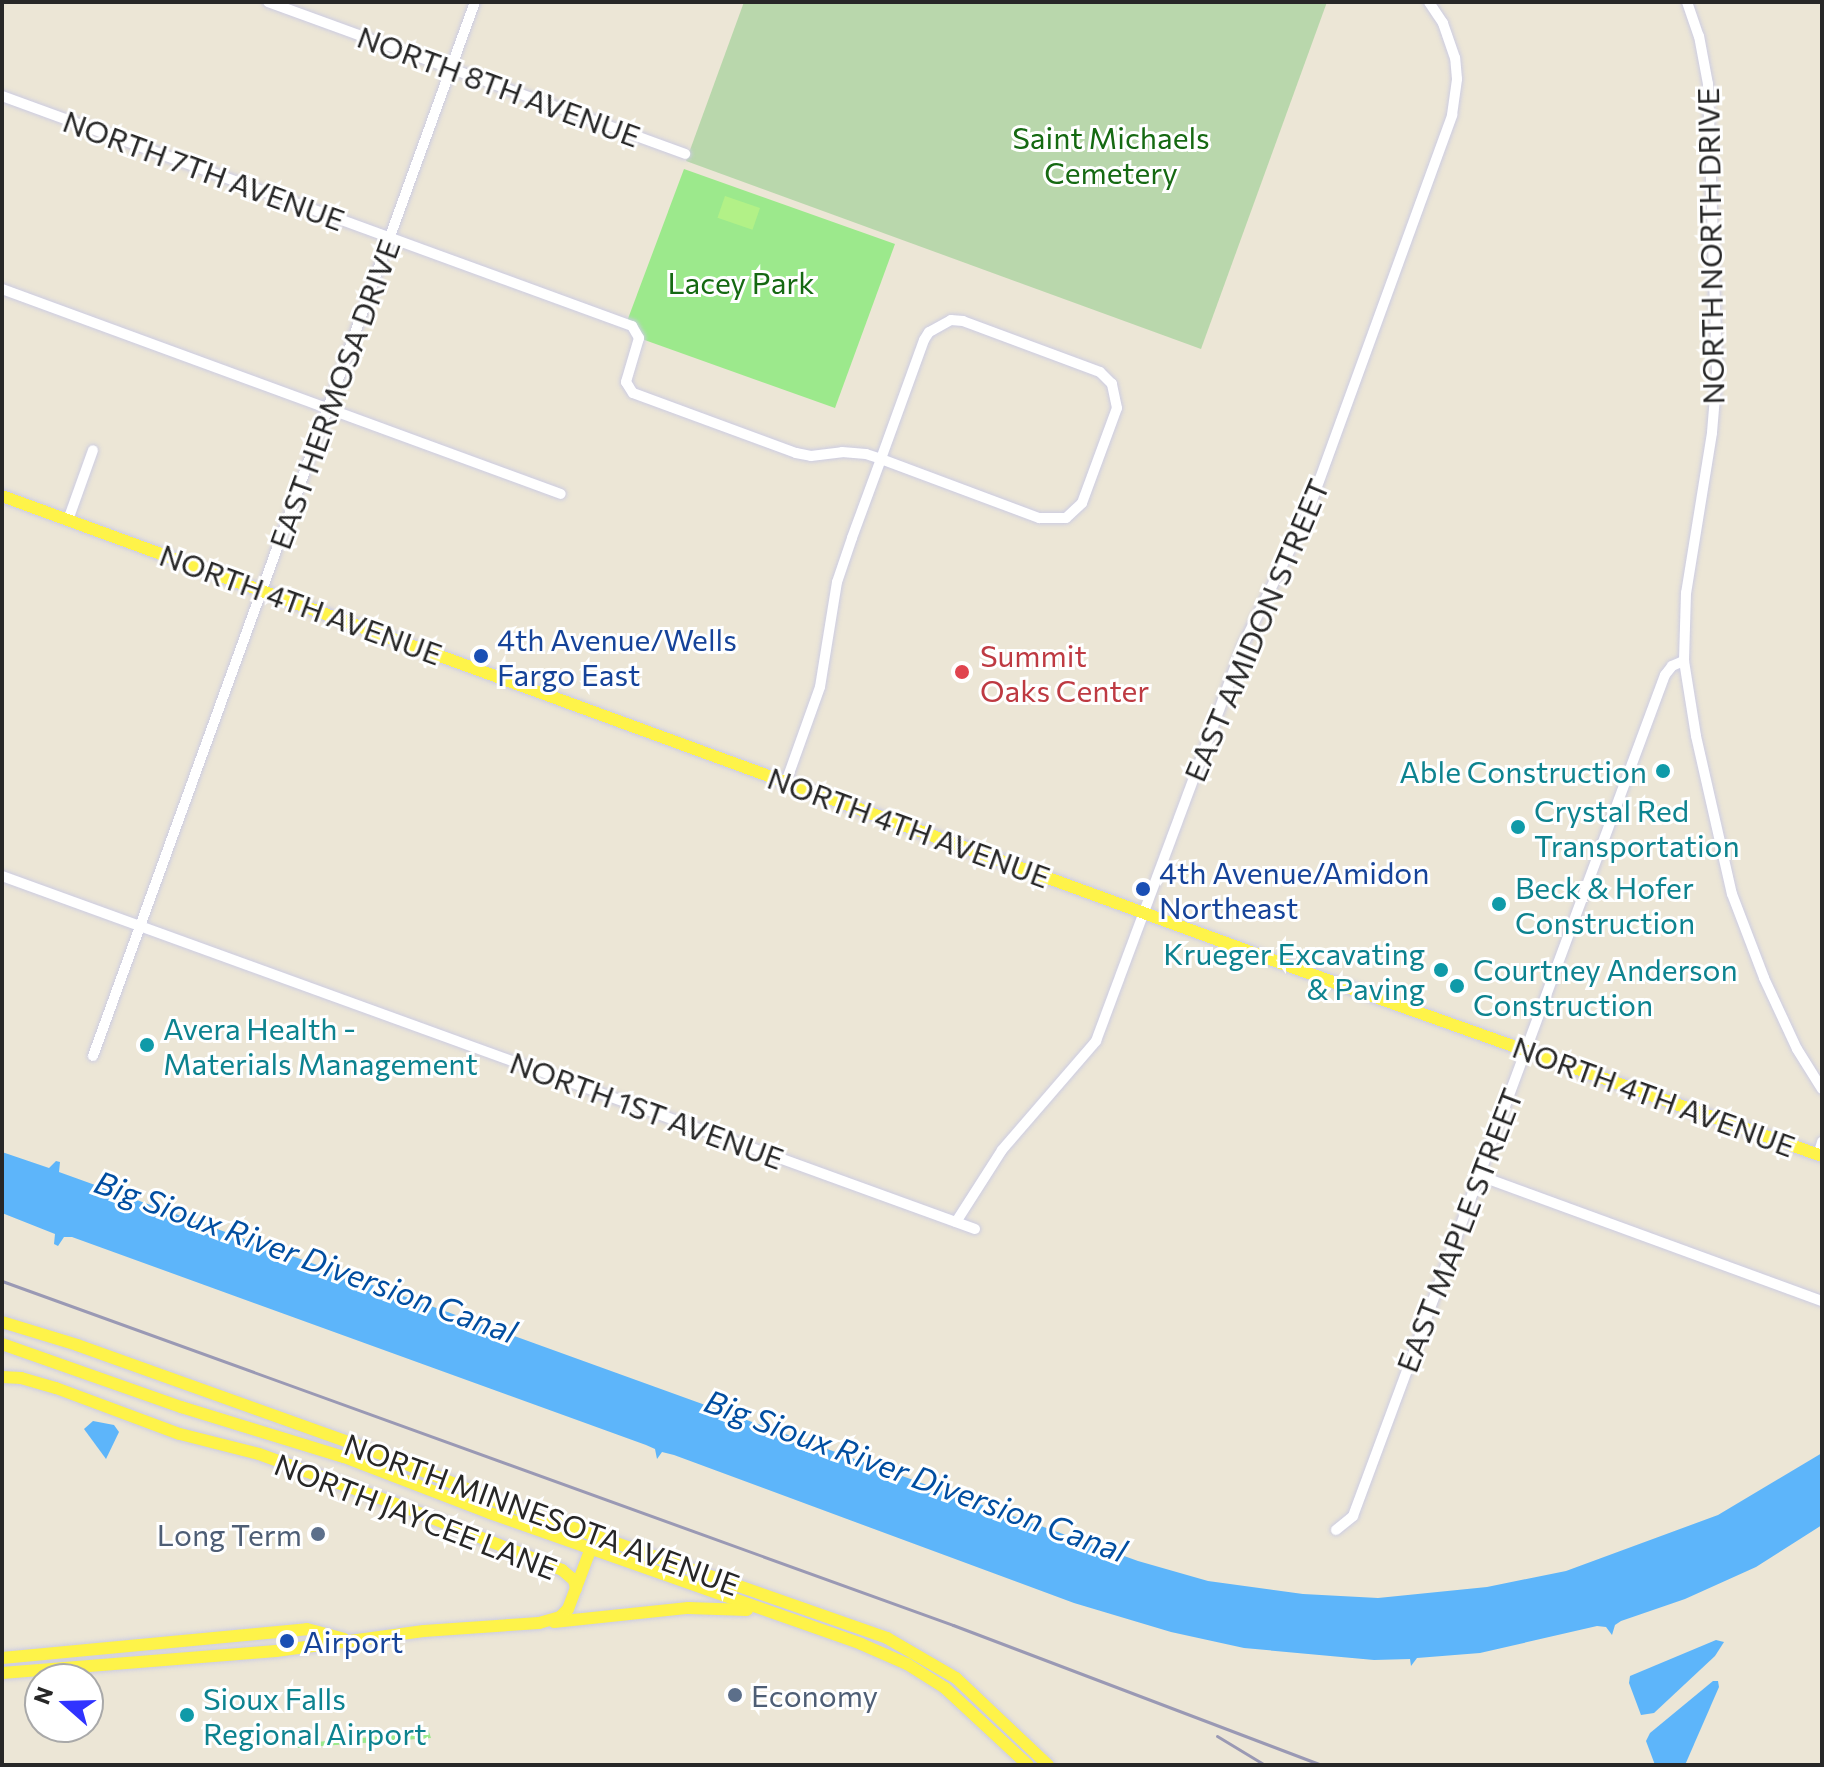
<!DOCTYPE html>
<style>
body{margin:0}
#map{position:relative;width:1824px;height:1767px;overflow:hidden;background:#ece6d6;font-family:Commissioner,sans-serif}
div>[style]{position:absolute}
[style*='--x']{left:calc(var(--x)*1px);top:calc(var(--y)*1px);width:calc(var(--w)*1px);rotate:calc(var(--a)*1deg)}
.green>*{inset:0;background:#9ce98c}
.cemetery>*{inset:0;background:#b9d7ac}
.pitch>*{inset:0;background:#b2f187;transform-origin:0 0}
.water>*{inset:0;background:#5db5fa}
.roads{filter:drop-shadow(0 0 2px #cccce2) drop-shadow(0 0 2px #cccce2)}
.minor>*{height:10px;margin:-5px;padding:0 5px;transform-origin:5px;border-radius:5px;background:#fff}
.major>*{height:12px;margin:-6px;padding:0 6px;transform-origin:6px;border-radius:6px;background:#fef349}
.rail>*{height:3px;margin:-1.5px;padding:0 1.5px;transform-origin:1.5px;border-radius:1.5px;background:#9a99b4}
.dots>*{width:22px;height:22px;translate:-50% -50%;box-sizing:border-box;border:4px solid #fff;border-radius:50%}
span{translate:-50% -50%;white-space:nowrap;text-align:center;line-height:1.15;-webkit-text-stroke:6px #fff;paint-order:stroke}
.street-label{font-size:30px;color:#272727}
.park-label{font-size:30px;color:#156912}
.transit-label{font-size:30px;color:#164399}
.left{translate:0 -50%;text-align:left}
.health-label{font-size:30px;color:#be3a42}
.culture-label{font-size:30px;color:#0d838f}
.right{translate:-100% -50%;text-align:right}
.service-label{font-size:30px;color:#4e5e75}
.water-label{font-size:32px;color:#014ea1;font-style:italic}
.frame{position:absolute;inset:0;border:4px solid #272727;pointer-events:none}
.north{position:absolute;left:24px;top:1663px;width:80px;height:80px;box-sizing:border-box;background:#fff;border:2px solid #a9a9a9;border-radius:50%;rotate:290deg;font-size:22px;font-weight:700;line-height:32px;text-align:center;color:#272727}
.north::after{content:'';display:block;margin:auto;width:28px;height:36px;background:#3033ff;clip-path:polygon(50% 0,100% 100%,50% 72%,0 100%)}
</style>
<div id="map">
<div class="green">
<div style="clip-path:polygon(684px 169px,895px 244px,835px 408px,639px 338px,626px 324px)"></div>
<div style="clip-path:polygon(427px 1726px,431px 1738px,295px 1748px,294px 1744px,427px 1732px)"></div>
</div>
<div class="cemetery">
<div style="clip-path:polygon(744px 2px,1327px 2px,1201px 349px,686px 161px)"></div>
</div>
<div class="pitch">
<div style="left:725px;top:196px;width:37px;height:23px;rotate:19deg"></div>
</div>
<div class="water">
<div style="clip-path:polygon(2px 1152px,49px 1168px,56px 1161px,60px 1162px,59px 1172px,1138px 1561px,1208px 1581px,1303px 1594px,1378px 1598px,1487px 1587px,1566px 1571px,1718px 1515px,1822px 1453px,1822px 1525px,1756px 1567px,1685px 1599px,1621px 1621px,1615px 1625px,1612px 1635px,1606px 1627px,1597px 1626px,1480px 1653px,1417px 1658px,1411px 1666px,1410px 1659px,1374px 1660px,1244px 1648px,1171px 1632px,1074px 1603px,674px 1455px,662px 1452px,657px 1459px,655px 1449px,646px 1445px,72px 1237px,64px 1237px,58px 1246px,54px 1244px,55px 1234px,2px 1213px)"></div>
<div style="clip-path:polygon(93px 1421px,114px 1425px,119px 1432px,106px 1459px,84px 1429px)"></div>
<div style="clip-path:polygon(1716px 1640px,1724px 1642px,1715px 1656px,1654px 1713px,1641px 1715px,1629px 1683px,1630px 1676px)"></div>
<div style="clip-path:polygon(1713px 1681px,1718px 1681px,1719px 1687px,1685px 1765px,1655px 1765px,1646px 1741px,1650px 1733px)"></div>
</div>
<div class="roads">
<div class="minor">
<div style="--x:268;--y:2;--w:444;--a:20"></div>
<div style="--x:1687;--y:2;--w:36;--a:71"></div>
<div style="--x:1699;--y:36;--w:49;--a:79.4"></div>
<div style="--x:1708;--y:84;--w:289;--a:88.2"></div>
<div style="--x:1717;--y:373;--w:60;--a:94.8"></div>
<div style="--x:1712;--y:433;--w:162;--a:99.2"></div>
<div style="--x:1686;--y:593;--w:68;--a:91.7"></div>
<div style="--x:1684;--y:661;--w:76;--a:80.9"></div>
<div style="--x:1696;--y:736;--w:162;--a:77.2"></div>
<div style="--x:1732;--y:894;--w:90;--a:69.1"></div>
<div style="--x:1764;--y:978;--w:78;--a:65.1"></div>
<div style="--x:1797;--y:1049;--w:47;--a:58"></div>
<div style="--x:2;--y:96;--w:671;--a:20.06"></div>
<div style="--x:632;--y:326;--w:14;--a:60"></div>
<div style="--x:639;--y:338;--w:46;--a:106.5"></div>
<div style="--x:626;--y:382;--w:13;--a:58"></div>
<div style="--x:633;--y:393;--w:174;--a:20.2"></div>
<div style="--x:796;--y:453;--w:15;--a:11"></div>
<div style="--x:811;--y:456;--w:31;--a:-7"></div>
<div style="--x:842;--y:452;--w:24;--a:5"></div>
<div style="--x:866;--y:454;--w:16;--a:18"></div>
<div style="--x:881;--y:459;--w:169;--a:20.5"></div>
<div style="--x:1039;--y:518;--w:27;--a:0"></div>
<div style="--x:1066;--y:518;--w:22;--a:-43"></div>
<div style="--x:1082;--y:503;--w:101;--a:-69.8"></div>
<div style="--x:1117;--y:408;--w:25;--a:-102"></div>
<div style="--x:1112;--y:384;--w:17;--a:-135"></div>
<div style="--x:1100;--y:372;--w:146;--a:-159.6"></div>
<div style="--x:963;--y:321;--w:12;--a:-175"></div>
<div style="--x:951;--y:320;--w:25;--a:151"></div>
<div style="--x:929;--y:332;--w:9;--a:122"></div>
<div style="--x:924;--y:340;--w:127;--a:109.9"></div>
<div style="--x:881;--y:459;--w:84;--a:110.2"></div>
<div style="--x:852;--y:538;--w:46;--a:108.8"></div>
<div style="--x:837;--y:582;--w:106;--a:99.2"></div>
<div style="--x:820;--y:687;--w:101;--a:109.7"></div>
<div style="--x:2;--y:289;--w:595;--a:20.14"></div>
<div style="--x:68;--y:520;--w:74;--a:-70.3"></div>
<div style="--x:2;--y:876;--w:1035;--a:19.94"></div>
<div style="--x:93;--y:1056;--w:1121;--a:-70.08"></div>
<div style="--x:1818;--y:1155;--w:14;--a:-73"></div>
<div style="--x:1480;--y:1176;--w:364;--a:20.1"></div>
<div style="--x:956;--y:1222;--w:85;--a:-57.4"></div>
<div style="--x:1002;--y:1150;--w:144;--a:-49.2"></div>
<div style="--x:1096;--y:1041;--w:422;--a:-69.6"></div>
<div style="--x:1243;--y:645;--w:143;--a:-63.8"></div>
<div style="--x:1306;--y:517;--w:428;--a:-70"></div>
<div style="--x:1452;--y:115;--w:36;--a:-82"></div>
<div style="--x:1457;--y:79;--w:21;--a:-95"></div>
<div style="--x:1455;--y:58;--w:37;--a:-109"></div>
<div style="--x:1443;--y:23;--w:25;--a:-124"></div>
<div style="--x:1336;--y:1530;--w:22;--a:-39"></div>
<div style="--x:1353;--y:1516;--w:897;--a:-69.65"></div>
<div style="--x:1665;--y:675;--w:11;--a:-52"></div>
<div style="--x:1672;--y:666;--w:13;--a:-23"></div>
</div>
<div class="major">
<div style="--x:2;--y:496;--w:1402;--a:20.06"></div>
<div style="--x:1319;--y:977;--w:534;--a:19.59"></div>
<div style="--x:2;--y:1322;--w:78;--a:17"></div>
<div style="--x:77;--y:1345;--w:321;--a:19.7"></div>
<div style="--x:379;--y:1453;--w:130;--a:22.2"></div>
<div style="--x:499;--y:1502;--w:411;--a:19.3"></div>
<div style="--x:887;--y:1638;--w:80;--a:30.1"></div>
<div style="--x:956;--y:1678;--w:127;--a:43.4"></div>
<div style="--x:2;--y:1344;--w:190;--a:19.4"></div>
<div style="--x:181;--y:1407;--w:170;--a:17.1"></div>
<div style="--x:344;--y:1457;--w:156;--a:21"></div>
<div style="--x:490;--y:1513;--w:393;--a:19.4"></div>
<div style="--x:861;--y:1644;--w:50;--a:23.5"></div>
<div style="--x:907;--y:1664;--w:45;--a:32.3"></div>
<div style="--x:945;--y:1688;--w:113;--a:42.9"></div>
<div style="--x:2;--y:1377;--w:19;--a:3"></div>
<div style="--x:21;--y:1378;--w:36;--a:16"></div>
<div style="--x:56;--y:1388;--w:132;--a:20.4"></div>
<div style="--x:180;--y:1434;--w:81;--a:14.2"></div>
<div style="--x:259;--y:1454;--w:160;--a:20.1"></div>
<div style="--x:409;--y:1509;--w:165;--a:21.7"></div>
<div style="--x:562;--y:1570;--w:16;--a:40"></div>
<div style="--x:574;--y:1580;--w:9;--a:77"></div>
<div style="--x:554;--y:1622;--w:135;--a:-6"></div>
<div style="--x:688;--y:1608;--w:59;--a:1.9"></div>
<div style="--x:2;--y:1658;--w:306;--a:-5.4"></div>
<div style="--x:307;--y:1629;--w:38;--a:15"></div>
<div style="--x:2;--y:1673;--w:275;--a:-4.6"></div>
<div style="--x:276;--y:1651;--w:149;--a:-7.7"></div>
<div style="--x:424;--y:1631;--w:115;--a:-4"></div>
<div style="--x:539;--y:1623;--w:22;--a:-16"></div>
<div style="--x:560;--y:1617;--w:11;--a:-45"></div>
<div style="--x:568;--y:1609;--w:71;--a:-69.3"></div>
</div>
</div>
<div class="rail">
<div style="--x:2;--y:1281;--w:1011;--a:19.89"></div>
<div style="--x:953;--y:1625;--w:395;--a:20.8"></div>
<div style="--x:1217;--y:1736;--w:56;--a:31.1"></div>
</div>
<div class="dots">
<div style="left:481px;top:656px;background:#1a4fb4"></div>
<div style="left:962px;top:672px;background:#e0444e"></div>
<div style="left:1663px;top:771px;background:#0f9aa8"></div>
<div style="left:1518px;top:827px;background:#0f9aa8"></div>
<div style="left:1143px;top:889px;background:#1a4fb4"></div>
<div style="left:1499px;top:904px;background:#0f9aa8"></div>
<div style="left:1441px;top:970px;background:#0f9aa8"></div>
<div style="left:1457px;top:986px;background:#0f9aa8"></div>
<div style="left:147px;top:1045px;background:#0f9aa8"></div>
<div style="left:318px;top:1534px;background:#5c6f8a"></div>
<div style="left:287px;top:1641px;background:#1a4fb4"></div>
<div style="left:735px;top:1695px;background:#5c6f8a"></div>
<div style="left:187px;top:1715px;background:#0f9aa8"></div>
</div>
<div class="street-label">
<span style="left:499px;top:86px;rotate:20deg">NORTH 8TH AVENUE</span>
<span style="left:204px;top:170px;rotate:20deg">NORTH 7TH AVENUE</span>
<span style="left:1710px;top:246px;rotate:-91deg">NORTH NORTH DRIVE</span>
<span style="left:334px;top:394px;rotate:-70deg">EAST HERMOSA DRIVE</span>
<span style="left:301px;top:604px;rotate:20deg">NORTH 4TH AVENUE</span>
<span style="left:1256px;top:630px;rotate:-67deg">EAST AMIDON STREET</span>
<span style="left:909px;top:827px;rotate:20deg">NORTH 4TH AVENUE</span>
<span style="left:1654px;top:1096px;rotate:20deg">NORTH 4TH AVENUE</span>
<span style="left:647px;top:1110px;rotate:20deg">NORTH 1ST AVENUE</span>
<span style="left:1459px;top:1230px;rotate:-69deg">EAST MAPLE STREET</span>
<span style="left:542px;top:1514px;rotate:20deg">NORTH MINNESOTA AVENUE</span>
<span style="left:416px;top:1516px;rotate:21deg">NORTH JAYCEE LANE</span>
</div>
<div class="park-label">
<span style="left:1111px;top:154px">Saint Michaels<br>Cemetery</span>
<span style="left:741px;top:282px">Lacey Park</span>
</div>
<div class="transit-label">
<span class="left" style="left:497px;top:656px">4th Avenue/Wells<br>Fargo East</span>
<span class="left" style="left:1159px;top:889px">4th Avenue/Amidon<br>Northeast</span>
<span class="left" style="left:303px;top:1641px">Airport</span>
</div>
<div class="health-label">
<span class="left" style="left:980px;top:672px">Summit<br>Oaks Center</span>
</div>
<div class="culture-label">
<span class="right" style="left:1647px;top:771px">Able Construction</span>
<span class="left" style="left:1534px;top:827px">Crystal Red<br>Transportation</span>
<span class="left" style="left:1515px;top:904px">Beck &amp; Hofer<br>Construction</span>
<span class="right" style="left:1425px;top:970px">Krueger Excavating<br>&amp; Paving</span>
<span class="left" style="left:1473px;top:986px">Courtney Anderson<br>Construction</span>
<span class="left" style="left:163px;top:1045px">Avera Health -<br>Materials Management</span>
<span class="left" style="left:203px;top:1715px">Sioux Falls<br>Regional Airport</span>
</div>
<div class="service-label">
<span class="right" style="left:302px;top:1534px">Long Term</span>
<span class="left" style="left:751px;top:1695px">Economy</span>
</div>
<div class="water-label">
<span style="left:306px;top:1256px;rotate:20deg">Big Sioux River Diversion Canal</span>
<span style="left:916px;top:1475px;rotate:20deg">Big Sioux River Diversion Canal</span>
</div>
<div class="frame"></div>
<div class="north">N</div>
</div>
